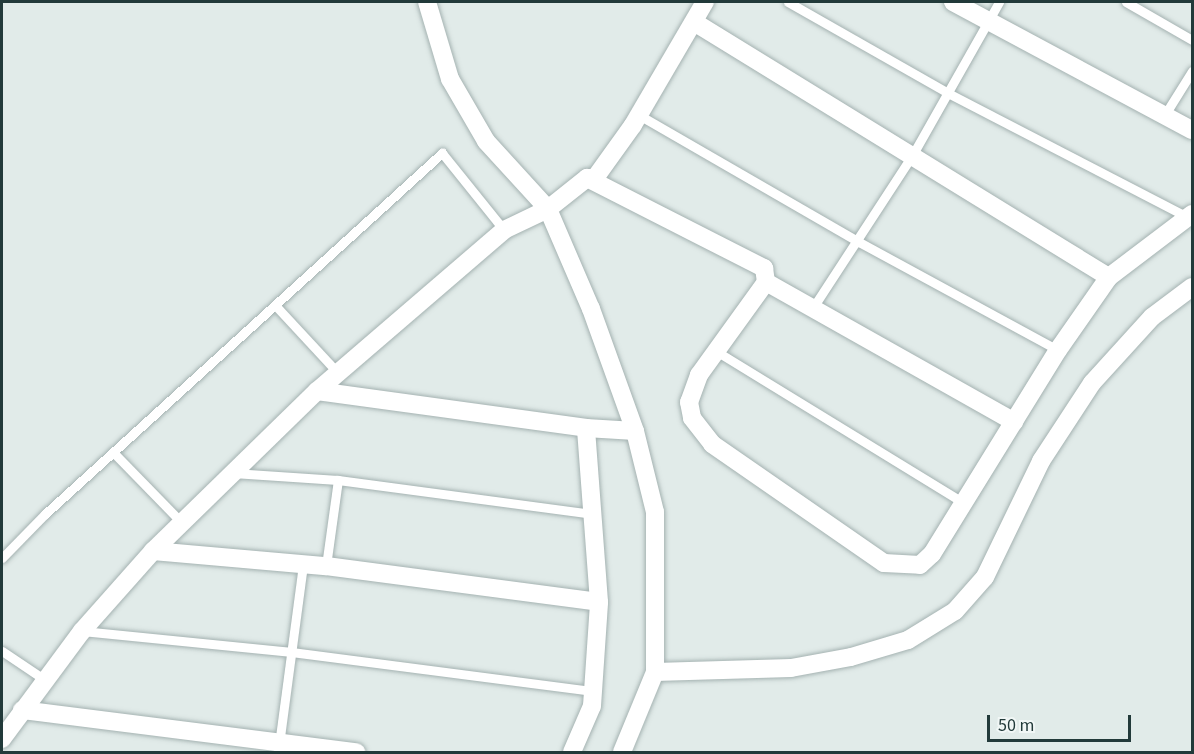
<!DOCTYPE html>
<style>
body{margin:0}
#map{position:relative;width:1194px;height:754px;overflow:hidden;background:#e1ebe9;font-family:"Source Sans 3",sans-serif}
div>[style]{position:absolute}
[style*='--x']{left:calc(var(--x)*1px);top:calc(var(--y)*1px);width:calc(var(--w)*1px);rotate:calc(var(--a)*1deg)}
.roads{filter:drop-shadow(0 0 2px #a4b2b1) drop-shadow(0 0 2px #a4b2b1)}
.service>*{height:9px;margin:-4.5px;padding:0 4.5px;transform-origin:4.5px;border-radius:4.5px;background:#fff}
.minor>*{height:18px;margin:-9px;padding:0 9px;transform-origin:9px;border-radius:9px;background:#fff}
.tertiary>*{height:18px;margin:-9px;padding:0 9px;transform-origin:9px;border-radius:9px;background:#fff}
span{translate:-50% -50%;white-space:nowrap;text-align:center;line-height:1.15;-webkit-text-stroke:4.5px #f1f7f6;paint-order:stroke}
.frame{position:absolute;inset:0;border:3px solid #223a3a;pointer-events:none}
.scale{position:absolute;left:987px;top:715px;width:144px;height:27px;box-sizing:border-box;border:3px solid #223a3a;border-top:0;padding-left:8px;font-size:18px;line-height:21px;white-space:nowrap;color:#223a3a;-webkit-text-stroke:4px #f1f7f6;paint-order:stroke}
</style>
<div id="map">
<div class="roads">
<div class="service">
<div style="--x:788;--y:2;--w:184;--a:29.6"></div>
<div style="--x:948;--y:93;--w:269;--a:27.4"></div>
<div style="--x:1126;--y:2;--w:76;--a:29.9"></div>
<div style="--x:639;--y:115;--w:254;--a:30"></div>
<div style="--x:859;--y:242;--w:226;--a:28.5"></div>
<div style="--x:1164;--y:116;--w:53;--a:-58.1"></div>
<div style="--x:275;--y:305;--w:93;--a:47.2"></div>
<div style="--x:812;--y:309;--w:185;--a:-56.9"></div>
<div style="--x:913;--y:154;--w:175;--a:-60.5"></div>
<div style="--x:716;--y:351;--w:291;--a:31.5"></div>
<div style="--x:113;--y:452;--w:99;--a:45.8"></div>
<div style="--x:233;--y:473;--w:105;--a:3.8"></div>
<div style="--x:338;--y:480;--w:258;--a:7.6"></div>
<div style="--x:2;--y:558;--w:62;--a:-45.7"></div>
<div style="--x:45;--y:514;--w:537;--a:-42.28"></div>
<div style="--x:442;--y:153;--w:99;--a:51.2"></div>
<div style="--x:326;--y:566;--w:87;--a:-82.1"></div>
<div style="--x:82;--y:631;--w:211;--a:5.7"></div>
<div style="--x:292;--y:652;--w:305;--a:7.4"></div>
<div style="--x:2;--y:651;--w:52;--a:34"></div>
<div style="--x:278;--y:752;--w:190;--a:-82.4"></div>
</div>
<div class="minor">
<div style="--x:953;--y:2;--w:271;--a:28.2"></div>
<div style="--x:694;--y:22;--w:487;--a:31.6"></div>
<div style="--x:587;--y:178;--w:199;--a:27"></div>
<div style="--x:764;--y:268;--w:14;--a:82"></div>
<div style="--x:766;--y:282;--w:285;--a:29.4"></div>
<div style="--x:766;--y:282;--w:115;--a:125.8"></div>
<div style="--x:699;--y:375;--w:29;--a:110"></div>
<div style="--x:689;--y:402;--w:16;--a:79"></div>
<div style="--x:692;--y:418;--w:33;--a:52"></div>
<div style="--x:712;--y:444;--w:209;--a:34.7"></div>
<div style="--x:884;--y:563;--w:36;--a:3"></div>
<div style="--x:920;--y:565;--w:16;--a:-43"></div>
<div style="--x:932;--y:554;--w:240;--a:-58.3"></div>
<div style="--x:1058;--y:350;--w:89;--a:-55.1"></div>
<div style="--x:1109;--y:277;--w:104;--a:-37.2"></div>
<div style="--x:317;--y:391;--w:272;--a:7.8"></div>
<div style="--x:586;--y:428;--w:49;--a:3.5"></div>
<div style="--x:153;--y:551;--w:174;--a:5"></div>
<div style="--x:326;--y:566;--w:275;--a:7.5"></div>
<div style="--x:22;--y:710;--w:337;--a:7.2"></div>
<div style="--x:2;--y:739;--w:134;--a:-53.5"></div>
<div style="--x:82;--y:631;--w:107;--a:-48.4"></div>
<div style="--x:153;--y:551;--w:229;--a:-44.3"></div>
<div style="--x:317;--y:391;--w:247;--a:-40.7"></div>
<div style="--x:504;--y:230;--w:49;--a:-25.5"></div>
<div style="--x:548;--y:209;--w:92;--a:-132.4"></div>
<div style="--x:486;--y:141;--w:72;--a:-120.1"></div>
<div style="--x:450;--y:79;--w:80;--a:-106.6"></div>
<div style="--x:572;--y:752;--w:50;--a:-66.5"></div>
<div style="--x:592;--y:706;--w:104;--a:-86.1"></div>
<div style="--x:599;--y:602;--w:174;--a:-94.3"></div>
<div style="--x:622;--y:752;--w:87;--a:-67.6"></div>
<div style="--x:655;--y:672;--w:160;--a:-90"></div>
<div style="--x:655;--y:512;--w:83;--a:-103.9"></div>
<div style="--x:635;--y:431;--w:130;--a:-109.8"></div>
<div style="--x:591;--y:309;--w:109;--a:-113.3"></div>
<div style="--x:548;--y:209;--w:50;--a:-38.5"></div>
<div style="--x:587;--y:178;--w:8;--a:0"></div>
<div style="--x:595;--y:178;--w:65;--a:-54.4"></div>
<div style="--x:633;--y:125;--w:143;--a:-59.7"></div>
</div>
<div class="tertiary">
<div style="--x:655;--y:672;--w:136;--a:-1.7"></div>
<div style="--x:791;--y:668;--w:61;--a:-10.4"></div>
<div style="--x:851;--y:657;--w:59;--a:-16.6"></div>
<div style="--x:908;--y:640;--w:55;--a:-31.7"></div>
<div style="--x:955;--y:611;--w:45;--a:-48.6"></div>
<div style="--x:985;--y:577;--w:129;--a:-64.2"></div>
<div style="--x:1041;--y:461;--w:93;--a:-56.8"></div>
<div style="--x:1092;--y:383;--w:89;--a:-47.7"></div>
<div style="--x:1152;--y:317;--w:50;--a:-36.9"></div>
</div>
</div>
<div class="frame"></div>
<div class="scale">50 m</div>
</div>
